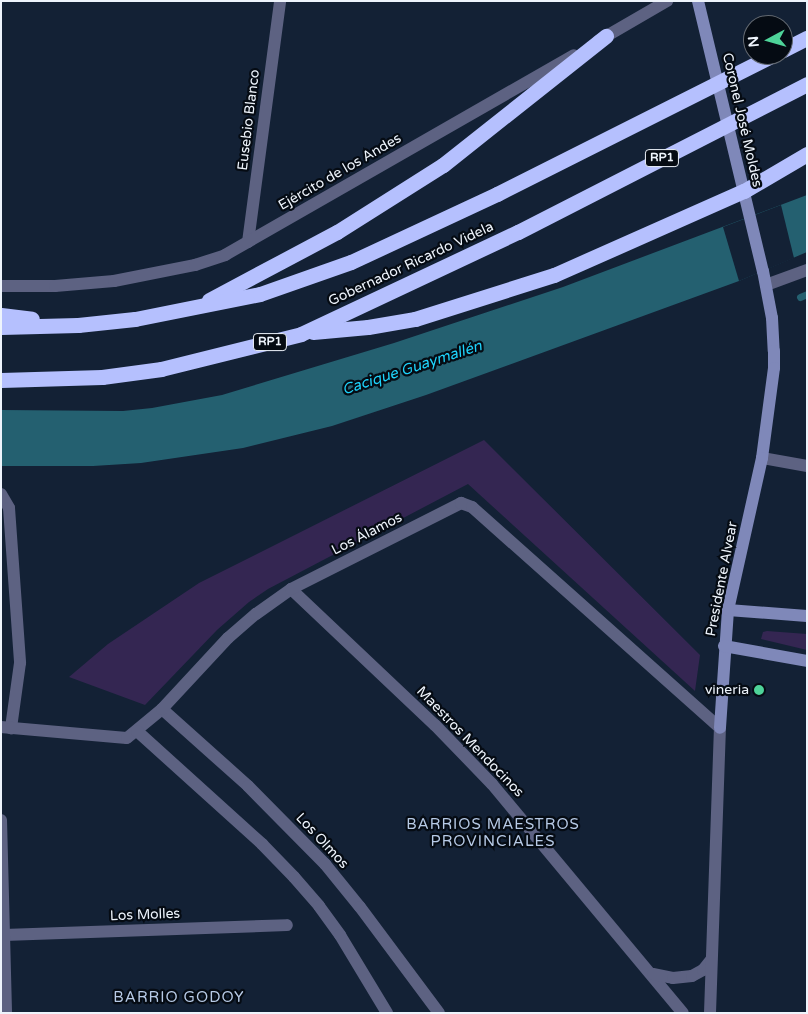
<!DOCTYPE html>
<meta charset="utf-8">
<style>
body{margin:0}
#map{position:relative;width:808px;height:1014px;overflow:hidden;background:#132135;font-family:"Varela Round",sans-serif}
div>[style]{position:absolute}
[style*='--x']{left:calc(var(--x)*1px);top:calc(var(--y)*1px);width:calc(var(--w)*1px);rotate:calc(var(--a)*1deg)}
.green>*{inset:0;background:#342652}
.water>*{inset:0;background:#246070}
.pier>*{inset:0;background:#132135}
.stream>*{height:7px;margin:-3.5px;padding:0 3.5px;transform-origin:3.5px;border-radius:3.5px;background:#246070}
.minor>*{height:12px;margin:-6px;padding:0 6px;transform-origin:6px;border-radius:6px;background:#5d6282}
.tertiary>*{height:12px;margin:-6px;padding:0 6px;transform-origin:6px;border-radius:6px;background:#5d6282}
.secondary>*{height:12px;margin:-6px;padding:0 6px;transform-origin:6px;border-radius:6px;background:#7f88b9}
.motorway>*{height:15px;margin:-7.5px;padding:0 7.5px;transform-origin:7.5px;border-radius:7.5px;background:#b5c0fe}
.motorway-bridge>*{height:15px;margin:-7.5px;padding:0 7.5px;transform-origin:7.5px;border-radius:7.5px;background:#b5c0fe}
.dots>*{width:14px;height:14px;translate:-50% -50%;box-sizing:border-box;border:2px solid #050b13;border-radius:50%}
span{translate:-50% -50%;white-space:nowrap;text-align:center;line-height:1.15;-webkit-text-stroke:4.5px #050b13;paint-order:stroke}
.shield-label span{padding:1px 4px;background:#050b13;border:1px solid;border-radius:4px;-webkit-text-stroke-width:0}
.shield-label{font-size:12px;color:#eef4fc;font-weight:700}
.street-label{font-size:14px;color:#eef4fc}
.poi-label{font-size:14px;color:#eef4fc}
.right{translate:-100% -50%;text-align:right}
.water-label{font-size:15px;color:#1ed3fb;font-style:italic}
.neighbourhood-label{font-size:15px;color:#b7cae6;letter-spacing:1px}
.frame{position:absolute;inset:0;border:2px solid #eef4fc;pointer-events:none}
.north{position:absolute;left:743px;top:15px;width:50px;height:50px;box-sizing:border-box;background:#050b13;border:1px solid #626870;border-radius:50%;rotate:264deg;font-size:14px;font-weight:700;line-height:20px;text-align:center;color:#eef4fc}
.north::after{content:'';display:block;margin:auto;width:18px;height:22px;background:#4ed399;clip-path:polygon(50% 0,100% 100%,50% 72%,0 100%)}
</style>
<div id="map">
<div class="green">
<div style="clip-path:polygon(484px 440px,700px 655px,695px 691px,468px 484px,268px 589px,249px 602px,217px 630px,145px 705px,69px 677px,108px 644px,199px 583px)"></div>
<div style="clip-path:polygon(767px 631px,807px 634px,807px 650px,761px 639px,763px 632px)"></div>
</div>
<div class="water">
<div style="clip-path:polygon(807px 195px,807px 252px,739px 281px,426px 395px,332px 426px,243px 448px,141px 463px,93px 466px,1px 466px,1px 410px,123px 411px,152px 408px,222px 395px,394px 343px,563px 287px)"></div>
</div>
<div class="pier">
<div style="clip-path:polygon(781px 205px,794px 258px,739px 281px,723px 227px)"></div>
</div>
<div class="stream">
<div style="--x:800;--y:297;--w:8;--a:-23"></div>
</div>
<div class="minor">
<div style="--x:598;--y:41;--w:80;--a:-30.1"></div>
<div style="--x:248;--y:242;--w:243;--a:-82.4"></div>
<div style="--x:766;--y:285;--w:44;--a:-20.1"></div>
<div style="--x:1;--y:286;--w:54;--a:0"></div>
<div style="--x:55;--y:286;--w:59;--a:-4.8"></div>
<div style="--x:114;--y:281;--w:83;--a:-11.2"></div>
<div style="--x:195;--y:265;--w:32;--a:-18"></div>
<div style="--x:225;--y:255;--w:402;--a:-29.8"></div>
<div style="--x:762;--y:458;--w:46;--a:10.1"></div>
<div style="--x:1;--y:494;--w:16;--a:60"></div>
<div style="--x:9;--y:508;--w:155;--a:85.9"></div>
<div style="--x:20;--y:663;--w:66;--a:97.9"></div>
<div style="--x:291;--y:589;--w:198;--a:43.4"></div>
<div style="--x:435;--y:725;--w:82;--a:46"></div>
<div style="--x:492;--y:784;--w:298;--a:50.2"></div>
<div style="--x:162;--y:709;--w:115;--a:41.8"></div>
<div style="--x:248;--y:786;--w:110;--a:45.4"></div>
<div style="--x:325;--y:864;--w:55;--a:50.9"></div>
<div style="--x:360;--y:907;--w:132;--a:53.3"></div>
<div style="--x:1;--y:727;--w:126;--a:5"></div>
<div style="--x:127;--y:738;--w:45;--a:-39.6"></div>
<div style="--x:162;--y:709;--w:97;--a:-47.1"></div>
<div style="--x:228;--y:638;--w:37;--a:-41"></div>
<div style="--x:256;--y:614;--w:43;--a:-35.5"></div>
<div style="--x:291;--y:589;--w:191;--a:-26.8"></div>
<div style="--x:461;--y:503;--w:12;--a:20"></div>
<div style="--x:472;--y:507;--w:332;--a:41.7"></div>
<div style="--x:137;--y:731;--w:169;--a:42.1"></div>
<div style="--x:262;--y:844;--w:46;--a:45.9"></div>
<div style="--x:294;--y:877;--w:38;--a:49"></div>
<div style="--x:319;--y:906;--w:36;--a:54"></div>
<div style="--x:340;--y:935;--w:91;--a:58.9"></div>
<div style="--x:4;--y:935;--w:283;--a:-2"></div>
<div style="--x:653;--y:974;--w:20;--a:11"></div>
<div style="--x:673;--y:978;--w:19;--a:-6"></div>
<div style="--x:692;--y:976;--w:13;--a:-29"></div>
<div style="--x:703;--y:970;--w:13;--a:-51"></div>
</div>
<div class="tertiary">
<div style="--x:1;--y:820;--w:193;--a:88.5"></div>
<div style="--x:710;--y:1013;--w:285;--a:-88"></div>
</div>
<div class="secondary">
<div style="--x:698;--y:1;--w:278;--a:76.5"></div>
<div style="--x:763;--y:271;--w:48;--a:79.2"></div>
<div style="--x:772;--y:318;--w:33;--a:87"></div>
<div style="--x:774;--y:351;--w:17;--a:90"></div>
<div style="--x:774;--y:368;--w:91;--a:97.6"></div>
<div style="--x:762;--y:458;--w:156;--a:102.6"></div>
<div style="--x:728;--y:610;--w:118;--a:93.9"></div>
<div style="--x:728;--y:610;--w:79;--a:4.3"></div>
<div style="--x:724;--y:646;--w:84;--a:10.2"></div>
</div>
<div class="motorway">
<div style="--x:783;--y:50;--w:27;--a:-27"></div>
<div style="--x:209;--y:300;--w:145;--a:-28"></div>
<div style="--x:337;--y:232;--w:125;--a:-32.3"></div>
<div style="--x:443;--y:165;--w:208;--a:-38.4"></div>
<div style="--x:1;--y:315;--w:31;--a:7"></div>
<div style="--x:1;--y:327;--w:77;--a:-1.5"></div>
<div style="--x:78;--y:325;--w:57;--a:-6"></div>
<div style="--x:135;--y:319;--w:127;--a:-11.3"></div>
<div style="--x:260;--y:294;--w:96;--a:-19.4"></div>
<div style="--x:351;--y:262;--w:161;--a:-25"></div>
<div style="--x:313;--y:332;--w:55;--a:-5.2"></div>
<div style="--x:368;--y:327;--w:48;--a:-9.7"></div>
<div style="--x:415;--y:319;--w:146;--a:-17.6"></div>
<div style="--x:554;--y:275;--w:208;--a:-23.9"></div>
<div style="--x:744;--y:191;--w:73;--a:-30.4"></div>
<div style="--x:1;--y:380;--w:101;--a:-1.7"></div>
<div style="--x:102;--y:377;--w:60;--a:-7.7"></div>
<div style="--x:161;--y:369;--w:144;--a:-14"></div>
<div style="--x:301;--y:334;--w:240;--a:-25.2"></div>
</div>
<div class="motorway-bridge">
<div style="--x:497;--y:194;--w:309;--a:-26.7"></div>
<div style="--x:518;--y:232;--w:325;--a:-27.1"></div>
</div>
<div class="dots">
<div style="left:759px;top:690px;background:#4ed399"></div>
</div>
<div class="shield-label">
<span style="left:662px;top:158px">RP1</span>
<span style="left:270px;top:342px">RP1</span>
</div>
<div class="street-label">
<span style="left:249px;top:120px;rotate:-83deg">Eusebio Blanco</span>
<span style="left:742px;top:120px;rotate:77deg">Coronel José Moldes</span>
<span style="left:340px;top:172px;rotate:-30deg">Ejército de los Andes</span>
<span style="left:411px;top:264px;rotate:-25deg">Gobernador Ricardo Videla</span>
<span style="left:367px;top:534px;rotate:-27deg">Los Álamos</span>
<span style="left:722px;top:579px;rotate:-79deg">Presidente Alvear</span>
<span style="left:470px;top:742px;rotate:46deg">Maestros Mendocinos</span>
<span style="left:322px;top:841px;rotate:47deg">Los Olmos</span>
<span style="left:145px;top:915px;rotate:-2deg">Los Molles</span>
</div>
<div class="poi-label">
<span class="right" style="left:749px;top:690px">vineria</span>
</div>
<div class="water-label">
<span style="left:412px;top:368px;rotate:-18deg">Cacique Guaymallén</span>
</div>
<div class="neighbourhood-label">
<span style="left:493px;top:833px">BARRIOS MAESTROS<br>PROVINCIALES</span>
<span style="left:179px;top:998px">BARRIO GODOY</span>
</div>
<div class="frame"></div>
<div class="north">N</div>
</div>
